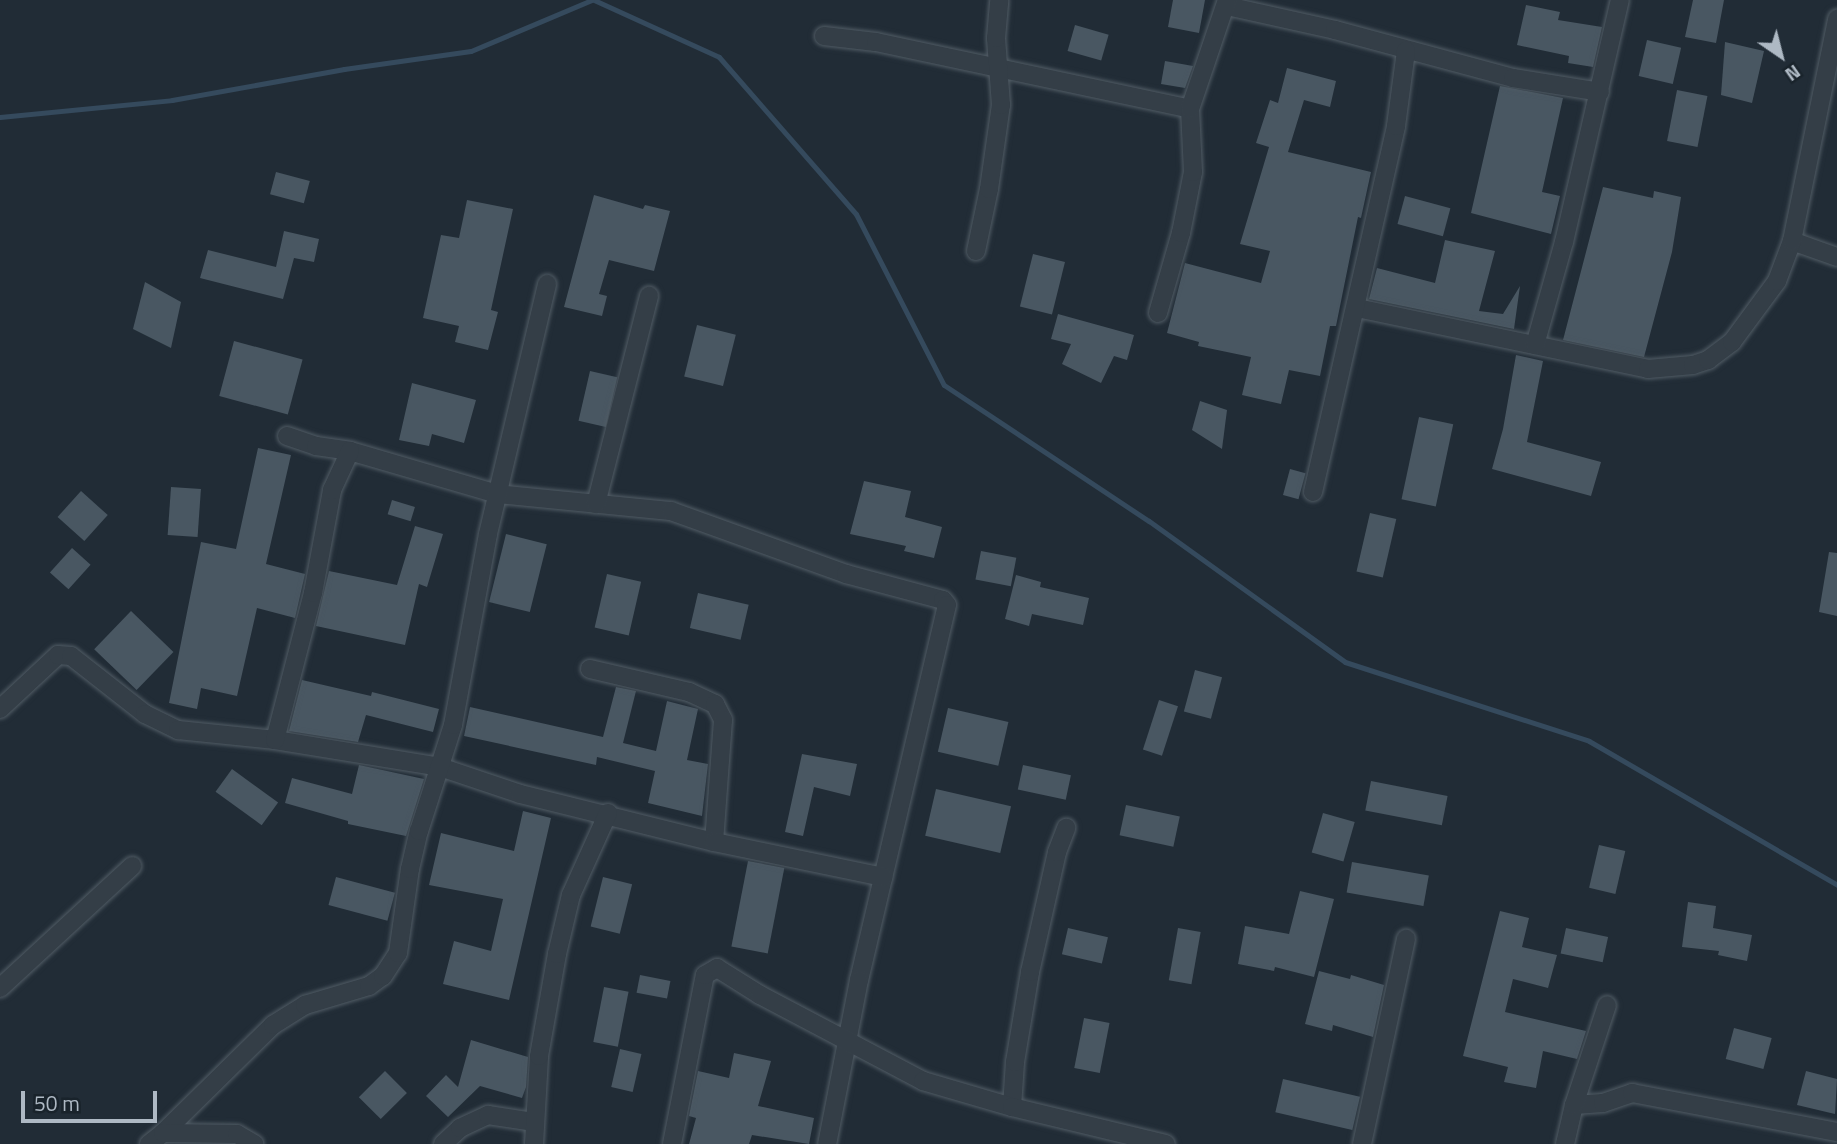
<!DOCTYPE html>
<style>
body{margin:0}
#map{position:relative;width:1837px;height:1144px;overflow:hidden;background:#212c36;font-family:"Titillium Web",sans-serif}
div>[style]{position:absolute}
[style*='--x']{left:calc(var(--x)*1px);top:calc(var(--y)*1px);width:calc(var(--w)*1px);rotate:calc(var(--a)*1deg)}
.stream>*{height:5px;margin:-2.5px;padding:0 2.5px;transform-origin:2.5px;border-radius:2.5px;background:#354a5d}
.building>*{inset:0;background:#495762;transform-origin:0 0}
.roads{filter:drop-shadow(0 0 2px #515c65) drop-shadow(0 0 2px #515c65)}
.street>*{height:18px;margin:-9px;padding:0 9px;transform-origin:9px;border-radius:9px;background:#343e47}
span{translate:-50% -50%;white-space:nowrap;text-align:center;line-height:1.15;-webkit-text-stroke:5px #19232b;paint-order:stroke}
.north{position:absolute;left:1746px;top:21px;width:70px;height:70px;-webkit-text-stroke:5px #19232b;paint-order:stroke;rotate:145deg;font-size:19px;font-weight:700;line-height:28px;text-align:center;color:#aeb9c4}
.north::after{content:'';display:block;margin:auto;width:24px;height:32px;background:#aeb9c4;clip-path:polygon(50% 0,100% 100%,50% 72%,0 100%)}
.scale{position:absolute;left:21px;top:1091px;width:136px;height:32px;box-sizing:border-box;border:4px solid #aeb9c4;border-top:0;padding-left:9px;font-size:21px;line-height:24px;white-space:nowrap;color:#aeb9c4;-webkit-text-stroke:5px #19232b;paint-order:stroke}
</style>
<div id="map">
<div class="stream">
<div style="--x:594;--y:0;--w:137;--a:24.5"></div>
<div style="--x:719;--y:57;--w:208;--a:48.9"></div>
<div style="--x:856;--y:214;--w:192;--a:62.8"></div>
<div style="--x:944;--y:385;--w:246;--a:33.6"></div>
<div style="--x:1149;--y:521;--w:241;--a:35.7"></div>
<div style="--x:1345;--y:662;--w:256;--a:17.9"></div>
<div style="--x:1589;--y:741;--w:287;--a:30.1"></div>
<div style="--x:0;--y:117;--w:173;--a:-5.6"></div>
<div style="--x:172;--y:100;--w:175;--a:-10.2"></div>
<div style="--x:344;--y:69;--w:128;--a:-8.1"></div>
<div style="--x:471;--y:51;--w:131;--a:-22.9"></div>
</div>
<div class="building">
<div style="clip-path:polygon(1173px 0,1205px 0,1199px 33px,1168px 27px)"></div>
<div style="clip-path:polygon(1693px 0,1724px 0,1716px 43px,1685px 37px)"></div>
<div style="clip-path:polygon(1526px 5px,1560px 12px,1558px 20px,1602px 27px,1593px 67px,1568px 63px,1569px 56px,1517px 45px)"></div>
<div style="left:1075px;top:25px;width:35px;height:27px;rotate:16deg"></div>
<div style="left:1647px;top:40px;width:35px;height:37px;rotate:13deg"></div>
<div style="clip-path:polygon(1725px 42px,1764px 51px,1752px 103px,1721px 95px)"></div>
<div style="clip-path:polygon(1165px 61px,1193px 66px,1185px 88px,1161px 84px)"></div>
<div style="clip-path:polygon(1287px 68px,1336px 81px,1330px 107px,1304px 100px,1288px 152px,1371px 172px,1361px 218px,1358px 217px,1336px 326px,1330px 326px,1320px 376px,1289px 370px,1281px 404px,1242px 395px,1251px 357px,1198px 346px,1199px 342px,1167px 333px,1185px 263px,1261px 283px,1270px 251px,1240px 244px,1269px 147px,1256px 143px,1270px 100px,1278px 103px)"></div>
<div style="clip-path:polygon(1500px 86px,1563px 98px,1542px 192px,1560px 196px,1551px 234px,1471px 213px)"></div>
<div style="left:1677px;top:90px;width:31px;height:52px;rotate:11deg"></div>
<div style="left:276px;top:172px;width:35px;height:23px;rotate:15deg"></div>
<div style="clip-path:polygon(1603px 187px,1653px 198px,1654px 191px,1681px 197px,1672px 252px,1644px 357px,1563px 340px)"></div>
<div style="clip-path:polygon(594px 195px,643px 209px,645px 205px,670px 211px,654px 271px,609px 260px,599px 294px,607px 296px,602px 316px,564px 307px)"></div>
<div style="left:1405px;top:196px;width:47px;height:29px;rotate:15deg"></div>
<div style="clip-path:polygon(467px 200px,513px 209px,491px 310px,498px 312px,488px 350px,455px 342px,459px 326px,423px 318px,441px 235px,459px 238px)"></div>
<div style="clip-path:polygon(284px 231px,319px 239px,314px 262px,294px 258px,283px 299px,200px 278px,208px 250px,276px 267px)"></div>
<div style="clip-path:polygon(1445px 240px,1495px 251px,1479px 311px,1503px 314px,1520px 286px,1514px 329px,1369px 299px,1377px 268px,1435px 283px)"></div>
<div style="left:1033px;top:254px;width:33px;height:54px;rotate:14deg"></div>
<div style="clip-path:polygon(145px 282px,181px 302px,171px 348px,133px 329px)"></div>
<div style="clip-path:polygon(1058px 314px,1134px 335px,1127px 360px,1114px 356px,1101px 383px,1062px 364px,1071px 344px,1051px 339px)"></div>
<div style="left:697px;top:325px;width:40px;height:53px;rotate:14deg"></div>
<div style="left:234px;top:341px;width:71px;height:57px;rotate:15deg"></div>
<div style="clip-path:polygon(1516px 355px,1543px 361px,1527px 442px,1601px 462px,1591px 496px,1492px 469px,1503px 429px)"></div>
<div style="left:590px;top:371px;width:28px;height:51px;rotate:13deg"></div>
<div style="clip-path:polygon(412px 383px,476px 400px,464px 443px,432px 434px,429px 446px,399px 440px)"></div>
<div style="clip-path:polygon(1200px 401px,1227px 410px,1222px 449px,1192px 430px)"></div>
<div style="left:1419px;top:417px;width:35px;height:84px;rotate:12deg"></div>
<div style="clip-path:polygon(258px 448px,291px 455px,266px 564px,305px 574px,295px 618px,257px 608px,237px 696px,201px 688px,197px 709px,169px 703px,201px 542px,236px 549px)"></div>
<div style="left:1290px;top:469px;width:16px;height:27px;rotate:15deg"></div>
<div style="clip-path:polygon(864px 481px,911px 491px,905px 517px,942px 527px,934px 558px,904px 551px,906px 546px,850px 534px)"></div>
<div style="left:171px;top:487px;width:30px;height:48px;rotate:4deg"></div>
<div style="left:81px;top:491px;width:36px;height:35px;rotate:42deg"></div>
<div style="left:392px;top:500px;width:24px;height:15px;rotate:17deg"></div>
<div style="left:1370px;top:513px;width:27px;height:60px;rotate:13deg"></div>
<div style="clip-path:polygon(415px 526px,443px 534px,427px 587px,419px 584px,405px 645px,316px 626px,329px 571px,397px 585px)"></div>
<div style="left:506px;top:534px;width:42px;height:70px;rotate:14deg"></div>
<div style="left:72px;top:548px;width:25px;height:33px;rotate:42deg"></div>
<div style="left:981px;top:551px;width:36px;height:29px;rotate:11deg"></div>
<div style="clip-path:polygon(1829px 552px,1837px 553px,1837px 616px,1819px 612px)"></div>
<div style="left:607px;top:574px;width:35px;height:55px;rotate:13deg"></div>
<div style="clip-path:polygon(1016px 575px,1041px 582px,1040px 587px,1089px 598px,1083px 625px,1032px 614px,1029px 626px,1005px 619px)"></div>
<div style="left:698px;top:593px;width:52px;height:36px;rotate:13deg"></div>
<div style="left:131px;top:611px;width:59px;height:53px;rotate:44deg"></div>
<div style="left:1195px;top:670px;width:28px;height:43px;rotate:15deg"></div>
<div style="clip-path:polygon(302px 680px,371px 696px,372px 692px,439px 709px,433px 732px,366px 715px,358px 742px,289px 731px)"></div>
<div style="clip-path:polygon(616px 687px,636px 691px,623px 743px,656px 751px,667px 701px,698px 709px,687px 760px,708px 764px,702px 816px,648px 803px,655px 771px,597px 757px,596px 765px,464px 736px,470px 707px,603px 737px)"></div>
<div style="left:1159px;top:700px;width:20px;height:52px;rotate:18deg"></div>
<div style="left:948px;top:708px;width:62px;height:45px;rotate:13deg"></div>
<div style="clip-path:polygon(802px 754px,857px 764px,850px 796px,814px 787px,803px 836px,785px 832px)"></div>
<div style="clip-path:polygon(359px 765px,424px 779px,406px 836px,348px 824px,348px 821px,285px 803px,292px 778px,352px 794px)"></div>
<div style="left:1023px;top:765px;width:49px;height:25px;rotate:12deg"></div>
<div style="left:232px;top:769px;width:57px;height:28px;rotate:36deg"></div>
<div style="left:1371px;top:781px;width:78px;height:30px;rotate:11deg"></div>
<div style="left:936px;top:789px;width:77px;height:48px;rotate:13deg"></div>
<div style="left:1126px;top:805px;width:55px;height:31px;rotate:12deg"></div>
<div style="clip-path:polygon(523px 811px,551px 818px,509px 1000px,443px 984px,454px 941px,491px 951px,503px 899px,429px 885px,441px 833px,514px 851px)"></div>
<div style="left:1323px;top:813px;width:33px;height:41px;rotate:16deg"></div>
<div style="left:1599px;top:845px;width:27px;height:44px;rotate:13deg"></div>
<div style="left:748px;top:861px;width:37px;height:87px;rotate:11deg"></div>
<div style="left:1352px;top:862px;width:78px;height:31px;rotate:10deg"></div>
<div style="left:336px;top:877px;width:61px;height:29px;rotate:15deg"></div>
<div style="left:603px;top:877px;width:30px;height:51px;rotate:14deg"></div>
<div style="clip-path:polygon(1300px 891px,1334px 899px,1314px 977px,1275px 967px,1274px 971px,1238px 964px,1245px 926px,1289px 934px)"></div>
<div style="clip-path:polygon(1688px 902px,1716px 906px,1713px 928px,1752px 935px,1747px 961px,1718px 955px,1719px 951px,1682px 947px)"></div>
<div style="clip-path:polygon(1500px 911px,1529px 918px,1522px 947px,1557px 955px,1548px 988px,1513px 979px,1505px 1012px,1586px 1031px,1577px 1059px,1543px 1051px,1536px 1088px,1504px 1082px,1508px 1067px,1463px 1056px)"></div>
<div style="left:1068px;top:928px;width:41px;height:27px;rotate:13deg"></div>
<div style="left:1178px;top:928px;width:23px;height:53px;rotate:10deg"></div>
<div style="left:1566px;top:928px;width:43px;height:26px;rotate:12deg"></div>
<div style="clip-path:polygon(1319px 971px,1350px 979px,1351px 975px,1384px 985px,1373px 1037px,1333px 1025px,1332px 1031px,1305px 1024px)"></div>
<div style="left:640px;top:975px;width:31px;height:18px;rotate:11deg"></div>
<div style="left:604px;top:987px;width:25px;height:56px;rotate:11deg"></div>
<div style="left:1084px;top:1018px;width:26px;height:51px;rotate:11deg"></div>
<div style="left:1734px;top:1028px;width:39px;height:32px;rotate:15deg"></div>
<div style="clip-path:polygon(471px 1040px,528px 1057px,526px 1087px,522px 1098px,480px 1086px,448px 1117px,426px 1096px,446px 1075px,458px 1087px)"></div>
<div style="left:620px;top:1049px;width:22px;height:39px;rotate:13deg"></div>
<div style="clip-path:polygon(734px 1053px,771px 1061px,758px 1106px,814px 1118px,809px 1144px,752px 1135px,749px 1144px,689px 1144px,696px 1118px,689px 1116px,698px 1071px,729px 1078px)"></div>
<div style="left:385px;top:1071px;width:31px;height:37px;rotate:45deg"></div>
<div style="clip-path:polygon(1806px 1071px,1837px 1079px,1835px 1114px,1797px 1105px)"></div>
<div style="left:1283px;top:1079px;width:79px;height:34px;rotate:13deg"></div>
</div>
<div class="roads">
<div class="street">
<div style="--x:1227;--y:6;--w:111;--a:12.5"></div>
<div style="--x:1335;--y:30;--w:184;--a:15.1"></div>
<div style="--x:1513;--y:78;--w:88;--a:9.1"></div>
<div style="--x:824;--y:36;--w:52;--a:6.6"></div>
<div style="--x:876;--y:42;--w:321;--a:12"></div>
<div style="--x:1792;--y:241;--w:48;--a:19.6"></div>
<div style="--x:976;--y:251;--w:63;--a:-78.2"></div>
<div style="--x:989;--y:189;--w:85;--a:-81.9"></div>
<div style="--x:1001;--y:105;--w:67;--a:-94.3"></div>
<div style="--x:996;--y:38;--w:38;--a:-85"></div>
<div style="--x:1357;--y:308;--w:297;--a:11.8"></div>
<div style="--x:1648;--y:369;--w:45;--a:-5.1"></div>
<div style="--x:1693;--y:365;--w:16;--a:-18"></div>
<div style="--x:1708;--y:360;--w:30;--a:-37"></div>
<div style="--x:1732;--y:342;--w:76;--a:-53.6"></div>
<div style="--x:1777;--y:281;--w:43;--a:-69.4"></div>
<div style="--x:1792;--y:241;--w:227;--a:-78.5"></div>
<div style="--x:1158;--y:313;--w:83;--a:-74"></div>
<div style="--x:1181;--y:233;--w:62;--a:-78.9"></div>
<div style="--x:1193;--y:172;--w:63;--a:-92.7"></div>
<div style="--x:1190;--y:109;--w:115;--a:-71.3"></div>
<div style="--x:1535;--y:345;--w:107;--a:-74.3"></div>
<div style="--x:1564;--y:242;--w:248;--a:-77"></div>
<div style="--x:287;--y:436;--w:31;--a:19"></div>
<div style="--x:316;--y:446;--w:34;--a:8"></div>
<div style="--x:350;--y:451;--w:153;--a:16.3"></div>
<div style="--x:497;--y:494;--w:175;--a:5.6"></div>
<div style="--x:671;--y:511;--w:186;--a:19.8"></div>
<div style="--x:846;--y:574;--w:100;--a:15"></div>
<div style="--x:943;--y:600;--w:6;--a:51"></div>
<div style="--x:947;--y:605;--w:385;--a:103.2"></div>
<div style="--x:859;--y:980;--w:167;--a:101"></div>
<div style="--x:1313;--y:492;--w:375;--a:-77.2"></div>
<div style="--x:1396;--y:126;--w:76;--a:-82.4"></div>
<div style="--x:596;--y:504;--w:215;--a:-75.7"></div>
<div style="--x:590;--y:669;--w:102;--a:13.1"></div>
<div style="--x:689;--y:692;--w:29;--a:25"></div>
<div style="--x:715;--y:704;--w:18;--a:63"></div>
<div style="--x:723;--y:720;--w:122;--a:94.2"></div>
<div style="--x:0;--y:709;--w:79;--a:-43"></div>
<div style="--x:58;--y:655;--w:13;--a:4"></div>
<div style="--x:71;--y:656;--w:94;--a:38.1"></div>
<div style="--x:145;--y:714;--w:37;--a:26"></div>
<div style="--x:178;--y:730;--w:98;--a:5.9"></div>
<div style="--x:275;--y:740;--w:167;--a:9.3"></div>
<div style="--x:440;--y:767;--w:84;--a:18.6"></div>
<div style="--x:520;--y:794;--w:200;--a:13.9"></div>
<div style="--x:714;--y:842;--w:173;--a:11.7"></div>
<div style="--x:275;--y:740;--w:152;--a:-75.5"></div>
<div style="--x:313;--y:593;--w:105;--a:-79.5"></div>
<div style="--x:332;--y:490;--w:43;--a:-65.2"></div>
<div style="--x:0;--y:988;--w:180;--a:-42.7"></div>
<div style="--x:1574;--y:1105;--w:29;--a:-4"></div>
<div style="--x:1603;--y:1103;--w:31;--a:-19"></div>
<div style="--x:1632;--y:1093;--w:209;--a:10.8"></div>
<div style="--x:1012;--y:1107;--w:45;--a:-86.2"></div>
<div style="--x:1015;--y:1062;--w:91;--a:-80.5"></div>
<div style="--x:1030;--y:972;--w:123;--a:-77.3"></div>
<div style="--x:1057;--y:852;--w:26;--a:-69"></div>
<div style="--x:163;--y:1133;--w:154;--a:-44.5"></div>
<div style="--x:273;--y:1025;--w:38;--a:-32"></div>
<div style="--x:305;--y:1005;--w:67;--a:-16.5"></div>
<div style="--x:369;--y:986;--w:17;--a:-36"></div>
<div style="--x:383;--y:976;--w:27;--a:-57"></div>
<div style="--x:398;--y:953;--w:85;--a:-81.9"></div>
<div style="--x:410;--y:869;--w:39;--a:-77"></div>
<div style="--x:419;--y:831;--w:111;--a:-72.2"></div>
<div style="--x:453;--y:725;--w:194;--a:-79.6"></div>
<div style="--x:488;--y:534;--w:257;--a:-76.7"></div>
<div style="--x:149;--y:1144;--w:18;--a:-38"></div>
<div style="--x:163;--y:1133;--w:74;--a:0.8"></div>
<div style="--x:237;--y:1134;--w:20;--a:30"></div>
<div style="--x:443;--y:1144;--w:23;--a:-43"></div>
<div style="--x:460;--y:1128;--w:31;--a:-25"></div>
<div style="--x:488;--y:1115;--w:47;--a:8.7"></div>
<div style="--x:534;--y:1144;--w:88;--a:-86.7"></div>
<div style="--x:539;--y:1056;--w:104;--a:-80"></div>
<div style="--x:557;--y:954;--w:61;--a:-76.7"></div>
<div style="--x:571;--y:895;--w:90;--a:-65.7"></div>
<div style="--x:672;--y:1144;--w:172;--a:-79"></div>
<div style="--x:705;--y:975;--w:14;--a:-30"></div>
<div style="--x:717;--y:968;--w:51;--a:32.1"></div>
<div style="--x:760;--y:995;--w:184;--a:27.8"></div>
<div style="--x:923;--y:1081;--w:93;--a:16.3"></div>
<div style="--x:1012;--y:1107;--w:158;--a:13.5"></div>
<div style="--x:1362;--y:1144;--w:210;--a:-77.9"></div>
<div style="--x:1565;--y:1144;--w:40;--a:-77"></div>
<div style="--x:1574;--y:1105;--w:105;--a:-71.7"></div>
</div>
</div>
<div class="north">N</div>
<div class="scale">50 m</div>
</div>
